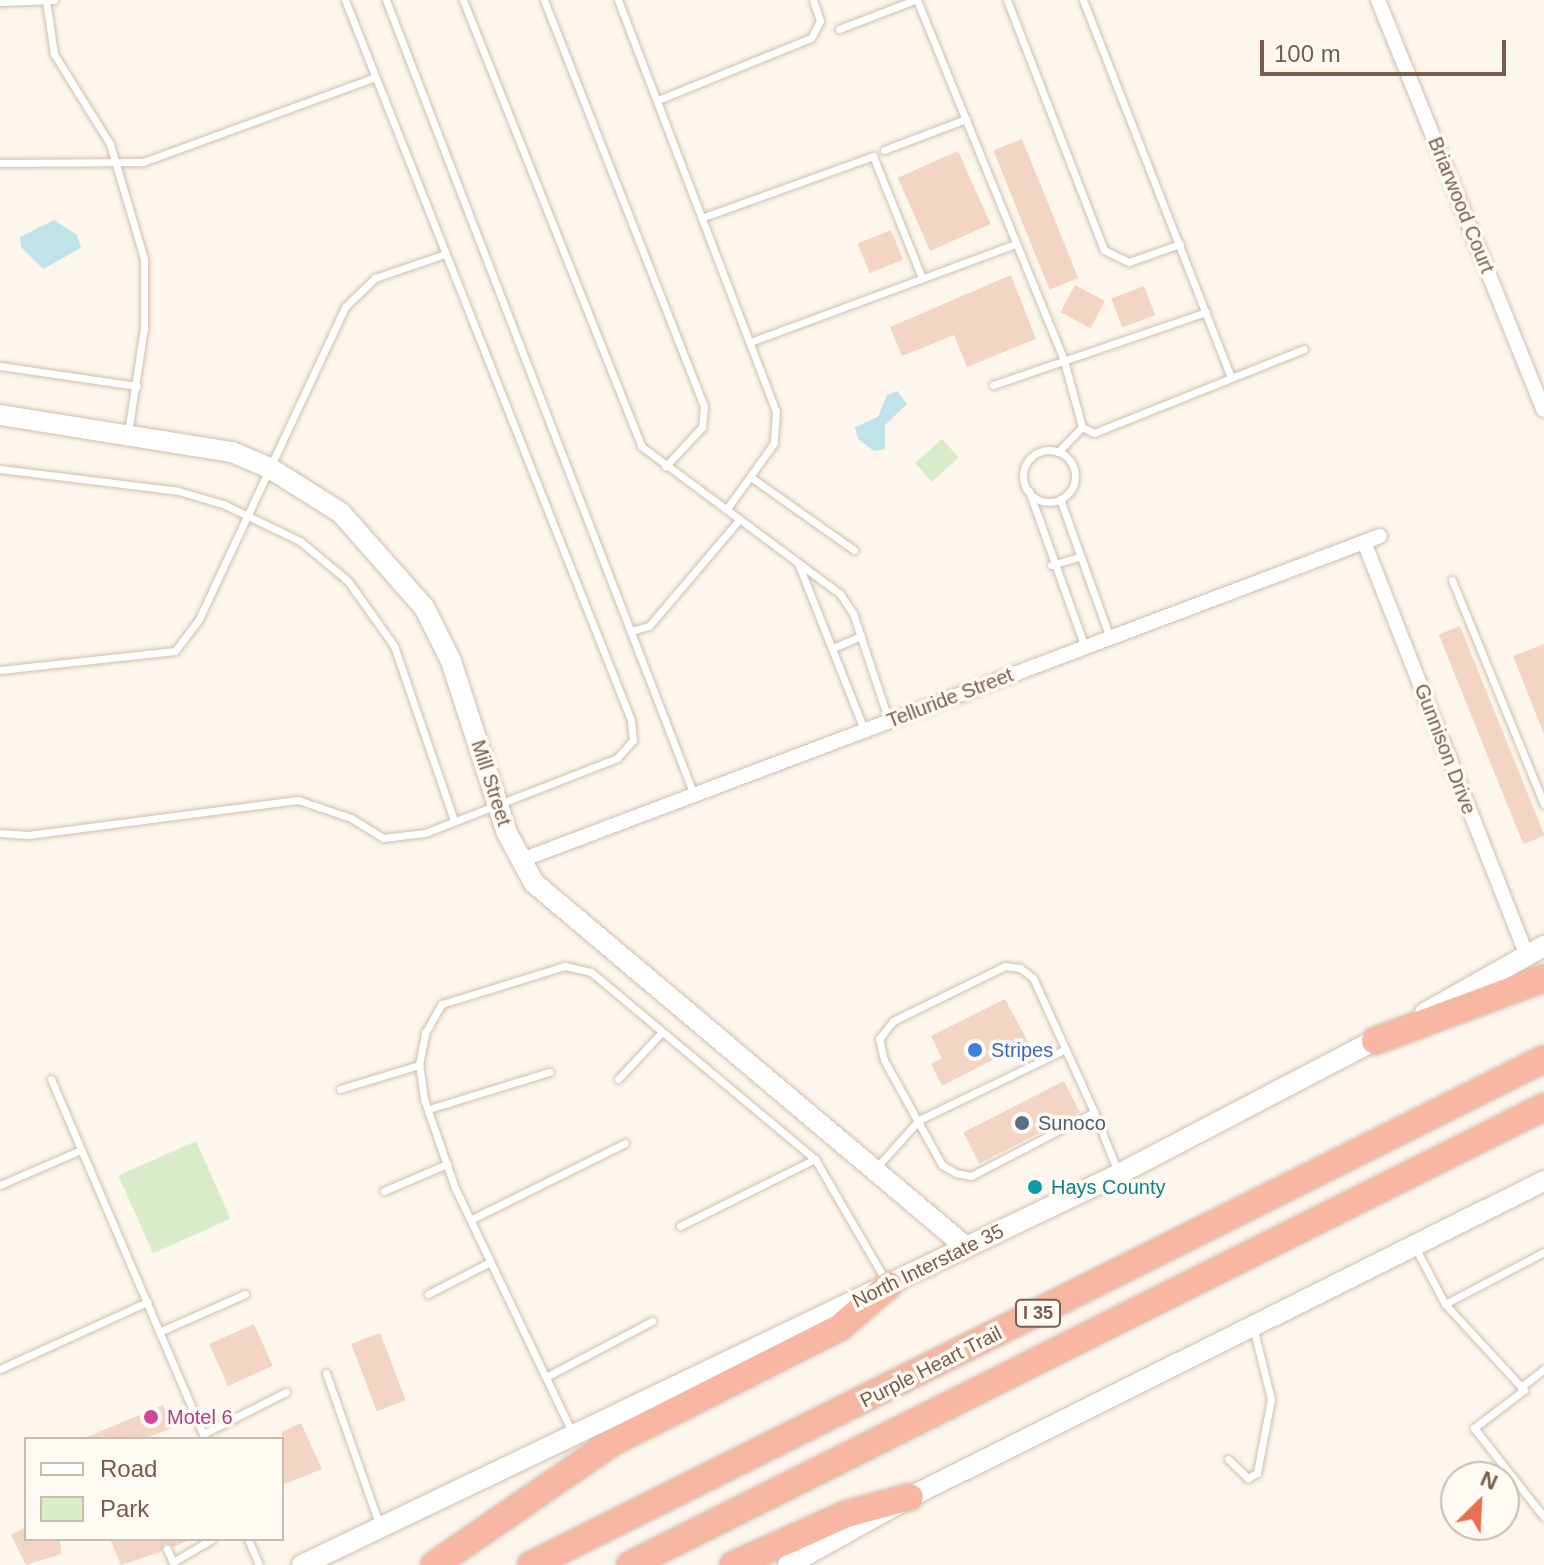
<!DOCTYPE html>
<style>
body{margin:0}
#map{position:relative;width:1544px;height:1565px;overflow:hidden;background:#fdf6ec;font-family:Arial,sans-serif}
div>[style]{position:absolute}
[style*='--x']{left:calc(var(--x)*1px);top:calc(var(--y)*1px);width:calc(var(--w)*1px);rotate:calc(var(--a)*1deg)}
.green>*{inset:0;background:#d8ecc9;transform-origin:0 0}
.water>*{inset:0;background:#bfe3e8}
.building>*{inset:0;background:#f3d5c3;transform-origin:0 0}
.roads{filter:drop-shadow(0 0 2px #d1beb0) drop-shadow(0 0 2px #d1beb0)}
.lane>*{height:7px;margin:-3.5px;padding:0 3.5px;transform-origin:3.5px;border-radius:3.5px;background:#fff}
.lane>.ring{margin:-3.5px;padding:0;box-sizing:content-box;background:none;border:7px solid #fff;border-radius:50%}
.street>*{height:14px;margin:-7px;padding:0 7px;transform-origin:7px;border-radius:7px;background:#fff}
.secondary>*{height:20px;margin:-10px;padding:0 10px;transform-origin:10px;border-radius:10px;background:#fff}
.highway>*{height:26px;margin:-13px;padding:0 13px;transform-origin:13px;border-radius:13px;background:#f7b7a3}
.dots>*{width:22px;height:22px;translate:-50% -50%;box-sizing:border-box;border:4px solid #fffaf3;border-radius:50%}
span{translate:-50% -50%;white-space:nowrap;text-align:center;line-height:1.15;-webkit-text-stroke:7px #fffaf3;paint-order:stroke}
.shield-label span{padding:2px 6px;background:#fffaf3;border:2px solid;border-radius:6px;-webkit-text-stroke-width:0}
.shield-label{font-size:18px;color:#7a5c4d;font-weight:700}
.street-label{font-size:20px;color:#7a5c4d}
.shop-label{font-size:20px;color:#366cbe}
.left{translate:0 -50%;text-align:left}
.service-label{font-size:20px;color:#4e5e75}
.culture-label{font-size:20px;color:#0d838f}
.hotel-label{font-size:20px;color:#b23c85}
.legend{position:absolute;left:24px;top:1437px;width:260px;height:104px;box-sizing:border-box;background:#fffaf3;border:2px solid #cabbb1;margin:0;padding:10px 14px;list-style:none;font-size:24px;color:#7a5c4d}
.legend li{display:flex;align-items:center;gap:16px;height:40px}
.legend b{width:40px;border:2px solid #cabbb1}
.north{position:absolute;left:1440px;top:1461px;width:80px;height:80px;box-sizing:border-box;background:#fffaf3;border:2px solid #cabbb1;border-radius:50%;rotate:24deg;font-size:22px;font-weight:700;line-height:32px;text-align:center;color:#7a5c4d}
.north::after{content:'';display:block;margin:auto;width:28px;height:36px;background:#e76f51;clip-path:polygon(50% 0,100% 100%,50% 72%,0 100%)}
.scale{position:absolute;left:1260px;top:40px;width:246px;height:36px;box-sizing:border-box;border:4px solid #7a5c4d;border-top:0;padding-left:10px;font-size:24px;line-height:28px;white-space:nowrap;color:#7a5c4d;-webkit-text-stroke:6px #fffaf3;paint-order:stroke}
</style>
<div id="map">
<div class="green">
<div style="left:942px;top:439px;width:25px;height:36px;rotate:48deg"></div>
<div style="left:196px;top:1141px;width:85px;height:85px;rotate:66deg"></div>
</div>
<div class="water">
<div style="clip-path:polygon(54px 220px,77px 235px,81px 248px,43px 269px,21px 247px,20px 237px)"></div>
<div style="clip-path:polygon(897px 391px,907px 404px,885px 425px,885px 449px,874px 451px,858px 439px,855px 427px,878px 417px,887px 395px)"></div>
</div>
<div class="building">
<div style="left:1022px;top:139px;width:150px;height:31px;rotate:68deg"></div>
<div style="left:958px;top:151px;width:80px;height:66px;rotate:66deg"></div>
<div style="left:891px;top:230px;width:32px;height:36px;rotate:68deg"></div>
<div style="clip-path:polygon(1011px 275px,1036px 339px,967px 367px,954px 335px,902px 356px,890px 327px)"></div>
<div style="left:1075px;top:285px;width:34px;height:31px;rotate:28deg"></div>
<div style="left:1144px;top:286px;width:31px;height:35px;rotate:69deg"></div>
<div style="left:1460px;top:626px;width:226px;height:23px;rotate:68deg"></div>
<div style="clip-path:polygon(1544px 644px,1544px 732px,1543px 732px,1513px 656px)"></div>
<div style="clip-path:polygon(1005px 999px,1028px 1042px,942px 1086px,931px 1064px,942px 1058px,931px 1036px)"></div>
<div style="left:1064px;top:1081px;width:35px;height:113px;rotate:63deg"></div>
<div style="left:254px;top:1324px;width:46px;height:49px;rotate:66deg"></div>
<div style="left:380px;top:1333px;width:72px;height:31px;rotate:69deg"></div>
<div style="clip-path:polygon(163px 1405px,172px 1428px,144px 1439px,82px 1439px)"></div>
<div style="clip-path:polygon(301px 1423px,322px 1469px,282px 1485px,282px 1432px)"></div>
<div style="clip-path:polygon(26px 1527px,26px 1539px,60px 1539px,61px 1554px,26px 1565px,11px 1535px)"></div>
<div style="clip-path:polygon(110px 1539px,192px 1539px,173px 1547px,165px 1543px,161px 1552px,121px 1565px)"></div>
</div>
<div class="roads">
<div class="lane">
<div style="--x:46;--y:0;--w:55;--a:81.6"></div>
<div style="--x:54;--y:54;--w:106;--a:58.1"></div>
<div style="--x:110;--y:144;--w:120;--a:73.5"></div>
<div style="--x:144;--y:259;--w:69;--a:90"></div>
<div style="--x:144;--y:328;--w:106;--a:98.7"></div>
<div style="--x:386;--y:0;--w:853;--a:68.82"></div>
<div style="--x:463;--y:0;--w:480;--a:68.2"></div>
<div style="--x:641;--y:446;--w:248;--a:36.6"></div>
<div style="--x:840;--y:594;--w:23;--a:56"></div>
<div style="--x:853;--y:613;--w:114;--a:71.6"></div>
<div style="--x:544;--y:0;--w:436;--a:68.5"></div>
<div style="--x:704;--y:406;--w:21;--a:95"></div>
<div style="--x:702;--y:427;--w:54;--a:132.8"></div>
<div style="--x:618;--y:0;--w:440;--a:69"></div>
<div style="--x:776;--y:411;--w:32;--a:94"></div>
<div style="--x:774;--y:443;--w:82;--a:125.6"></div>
<div style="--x:917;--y:0;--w:390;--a:67.8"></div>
<div style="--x:1064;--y:361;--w:68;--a:74.7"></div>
<div style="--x:1082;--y:427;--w:13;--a:27"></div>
<div style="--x:1094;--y:433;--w:226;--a:-21.8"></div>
<div style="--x:1007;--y:0;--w:268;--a:68.8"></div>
<div style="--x:1104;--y:250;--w:28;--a:26"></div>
<div style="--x:1129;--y:262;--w:54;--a:-19.4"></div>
<div style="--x:1083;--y:0;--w:405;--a:68.6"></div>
<div style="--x:0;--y:2;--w:54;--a:-2.1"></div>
<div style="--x:839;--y:29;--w:81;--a:-20.9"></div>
<div style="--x:658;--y:100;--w:165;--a:-22.1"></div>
<div style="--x:811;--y:38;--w:19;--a:-62"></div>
<div style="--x:820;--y:21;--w:22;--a:-108"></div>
<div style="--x:884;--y:150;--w:88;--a:-20.7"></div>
<div style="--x:0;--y:163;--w:143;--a:-0.4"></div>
<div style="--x:143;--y:162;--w:247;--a:-20.1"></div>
<div style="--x:704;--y:217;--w:180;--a:-19.8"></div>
<div style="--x:873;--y:156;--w:131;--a:68.1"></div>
<div style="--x:753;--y:341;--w:279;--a:-20.3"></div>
<div style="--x:0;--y:366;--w:138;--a:8.3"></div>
<div style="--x:993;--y:385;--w:225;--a:-18.9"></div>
<div class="ring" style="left:1023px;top:450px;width:45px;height:45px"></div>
<div style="--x:1058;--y:452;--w:35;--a:-46"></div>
<div style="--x:0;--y:469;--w:179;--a:7"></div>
<div style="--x:178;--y:491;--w:47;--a:16.1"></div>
<div style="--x:223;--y:504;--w:85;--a:25.7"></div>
<div style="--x:300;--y:541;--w:62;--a:39.8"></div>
<div style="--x:348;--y:581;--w:80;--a:54.7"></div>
<div style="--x:394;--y:646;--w:184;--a:71"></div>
<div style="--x:752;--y:478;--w:125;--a:35.2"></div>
<div style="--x:1029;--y:491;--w:166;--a:70.3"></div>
<div style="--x:1060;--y:499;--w:148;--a:70.2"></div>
<div style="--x:798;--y:563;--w:180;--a:68.4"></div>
<div style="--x:1051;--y:565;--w:29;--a:-16"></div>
<div style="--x:1452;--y:580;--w:242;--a:67.7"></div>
<div style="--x:631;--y:631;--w:19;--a:-16"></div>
<div style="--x:649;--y:626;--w:139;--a:-49.7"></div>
<div style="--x:833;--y:648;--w:30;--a:-23"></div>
<div style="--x:0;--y:670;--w:176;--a:-6.2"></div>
<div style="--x:175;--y:651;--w:40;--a:-53"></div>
<div style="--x:199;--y:619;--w:344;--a:-64.9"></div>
<div style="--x:345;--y:307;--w:42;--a:-44"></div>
<div style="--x:375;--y:278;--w:74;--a:-18.9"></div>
<div style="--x:0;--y:833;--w:28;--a:4"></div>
<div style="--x:28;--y:835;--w:272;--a:-7.4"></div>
<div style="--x:298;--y:800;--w:56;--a:18.8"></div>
<div style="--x:351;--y:818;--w:38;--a:32"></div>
<div style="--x:383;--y:838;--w:42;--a:-6.8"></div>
<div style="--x:425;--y:833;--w:206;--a:-21.3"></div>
<div style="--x:617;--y:758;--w:24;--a:-48"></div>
<div style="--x:633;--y:740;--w:20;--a:-96"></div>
<div style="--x:631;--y:720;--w:775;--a:-111.66"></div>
<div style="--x:51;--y:1079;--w:392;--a:66.8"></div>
<div style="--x:618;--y:1079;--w:64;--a:-46.9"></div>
<div style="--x:340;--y:1089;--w:83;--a:-16.9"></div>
<div style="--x:429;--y:1109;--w:126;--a:-17.1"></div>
<div style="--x:1094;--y:1112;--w:139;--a:152.5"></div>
<div style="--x:971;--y:1176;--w:15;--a:-169"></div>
<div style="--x:956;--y:1173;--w:16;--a:-150"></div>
<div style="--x:942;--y:1165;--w:120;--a:-118.9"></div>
<div style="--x:884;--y:1060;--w:22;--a:-103"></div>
<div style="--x:879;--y:1039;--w:23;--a:-52"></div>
<div style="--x:893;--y:1021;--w:125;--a:-26.2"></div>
<div style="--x:1005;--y:966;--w:15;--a:8"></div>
<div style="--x:1020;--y:968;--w:16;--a:38"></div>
<div style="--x:1033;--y:978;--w:147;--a:65.5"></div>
<div style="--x:1094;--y:1112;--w:65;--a:68.2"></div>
<div style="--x:876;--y:1168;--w:64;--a:-48.1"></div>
<div style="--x:919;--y:1120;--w:161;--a:-25.8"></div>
<div style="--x:0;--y:1185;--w:88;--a:-23.4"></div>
<div style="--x:384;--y:1191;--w:69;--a:-23.2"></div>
<div style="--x:470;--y:1220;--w:173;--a:-26.4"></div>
<div style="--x:680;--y:1226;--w:151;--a:-26.4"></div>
<div style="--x:1416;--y:1249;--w:62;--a:62.2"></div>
<div style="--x:1445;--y:1304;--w:112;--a:-27.7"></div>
<div style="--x:428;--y:1294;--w:70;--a:-27.3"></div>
<div style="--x:1445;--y:1304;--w:117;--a:47.4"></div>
<div style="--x:1524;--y:1390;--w:63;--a:142.8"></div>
<div style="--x:1474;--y:1428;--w:113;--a:51.8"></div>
<div style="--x:159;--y:1332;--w:94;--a:-23.8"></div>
<div style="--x:0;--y:1369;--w:162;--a:-24.5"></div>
<div style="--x:326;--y:1373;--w:162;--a:70.6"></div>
<div style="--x:546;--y:1377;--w:120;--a:-27.8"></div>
<div style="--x:1521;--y:1387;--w:29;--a:-38"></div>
<div style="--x:572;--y:1432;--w:271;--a:-115.6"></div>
<div style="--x:455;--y:1188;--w:94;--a:-109.2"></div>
<div style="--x:424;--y:1099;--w:34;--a:-98"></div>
<div style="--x:419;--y:1065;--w:33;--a:-79"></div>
<div style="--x:425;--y:1033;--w:34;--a:-60"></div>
<div style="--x:442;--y:1004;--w:129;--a:-17.2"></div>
<div style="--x:565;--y:966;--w:27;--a:13"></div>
<div style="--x:591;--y:972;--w:292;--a:39.9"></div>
<div style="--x:815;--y:1159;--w:141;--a:59.8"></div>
<div style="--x:203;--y:1434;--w:93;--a:-26.8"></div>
<div style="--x:1228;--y:1459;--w:28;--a:44"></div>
<div style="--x:1248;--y:1478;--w:10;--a:-29"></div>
<div style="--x:1257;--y:1473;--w:75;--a:-79.3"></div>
<div style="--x:1271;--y:1399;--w:74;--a:-104"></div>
<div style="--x:248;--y:1539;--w:28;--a:67"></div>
<div style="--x:167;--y:1549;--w:17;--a:66"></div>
<div style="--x:173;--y:1562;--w:45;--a:-30.5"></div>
</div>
<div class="street">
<div style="--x:1378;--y:0;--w:442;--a:68"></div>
<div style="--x:1364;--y:542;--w:445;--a:68.5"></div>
<div style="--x:519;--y:861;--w:920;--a:-20.68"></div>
</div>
<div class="secondary">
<div style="--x:0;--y:415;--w:235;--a:9.1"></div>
<div style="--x:232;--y:452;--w:39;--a:23"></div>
<div style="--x:268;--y:467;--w:86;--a:32.2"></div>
<div style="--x:341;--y:513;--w:125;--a:48.6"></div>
<div style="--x:424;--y:607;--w:60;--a:63.4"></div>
<div style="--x:451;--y:661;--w:181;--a:72"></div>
<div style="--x:507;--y:833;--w:57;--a:61.6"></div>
<div style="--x:534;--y:883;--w:565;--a:40.12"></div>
<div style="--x:1425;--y:1013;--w:137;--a:-29.4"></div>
<div style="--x:302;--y:1565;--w:906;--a:-25.57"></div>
<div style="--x:1119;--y:1174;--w:302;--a:-27.6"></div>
<div style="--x:788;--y:1565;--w:140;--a:-29.1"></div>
<div style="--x:910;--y:1497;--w:708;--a:-26.49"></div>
</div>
<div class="highway">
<div style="--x:1375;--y:1041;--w:180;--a:-20.4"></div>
<div style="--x:434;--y:1565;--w:217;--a:-34.5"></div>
<div style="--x:613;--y:1442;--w:253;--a:-26.8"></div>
<div style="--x:839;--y:1328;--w:66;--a:-40.7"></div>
<div style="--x:531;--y:1565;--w:1132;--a:-26.54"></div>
<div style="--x:630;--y:1565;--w:1022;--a:-26.62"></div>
<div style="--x:733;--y:1565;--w:125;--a:-24.1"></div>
<div style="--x:847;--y:1514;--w:65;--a:-15.1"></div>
</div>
</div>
<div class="dots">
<div style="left:975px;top:1050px;background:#3f7fe0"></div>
<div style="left:1022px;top:1123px;background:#5c6f8a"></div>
<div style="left:1035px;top:1187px;background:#0f9aa8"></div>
<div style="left:151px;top:1417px;background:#d1479c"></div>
</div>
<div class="shield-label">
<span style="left:1038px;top:1313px">I 35</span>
</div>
<div class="street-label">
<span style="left:1461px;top:205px;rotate:68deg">Briarwood Court</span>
<span style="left:950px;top:698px;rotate:-21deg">Telluride Street</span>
<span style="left:1445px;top:749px;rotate:69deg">Gunnison Drive</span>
<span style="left:491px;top:783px;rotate:72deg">Mill Street</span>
<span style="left:928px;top:1266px;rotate:-26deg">North Interstate 35</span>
<span style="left:931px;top:1367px;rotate:-27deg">Purple Heart Trail</span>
</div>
<div class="shop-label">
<span class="left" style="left:991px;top:1050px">Stripes</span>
</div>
<div class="service-label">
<span class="left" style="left:1038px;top:1123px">Sunoco</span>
</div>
<div class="culture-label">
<span class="left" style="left:1051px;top:1187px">Hays County</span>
</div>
<div class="hotel-label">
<span class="left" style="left:167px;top:1417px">Motel 6</span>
</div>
<ul class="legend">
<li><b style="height:10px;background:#fff"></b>Road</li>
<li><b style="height:22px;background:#d8ecc9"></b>Park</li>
</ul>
<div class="north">N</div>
<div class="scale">100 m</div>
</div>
